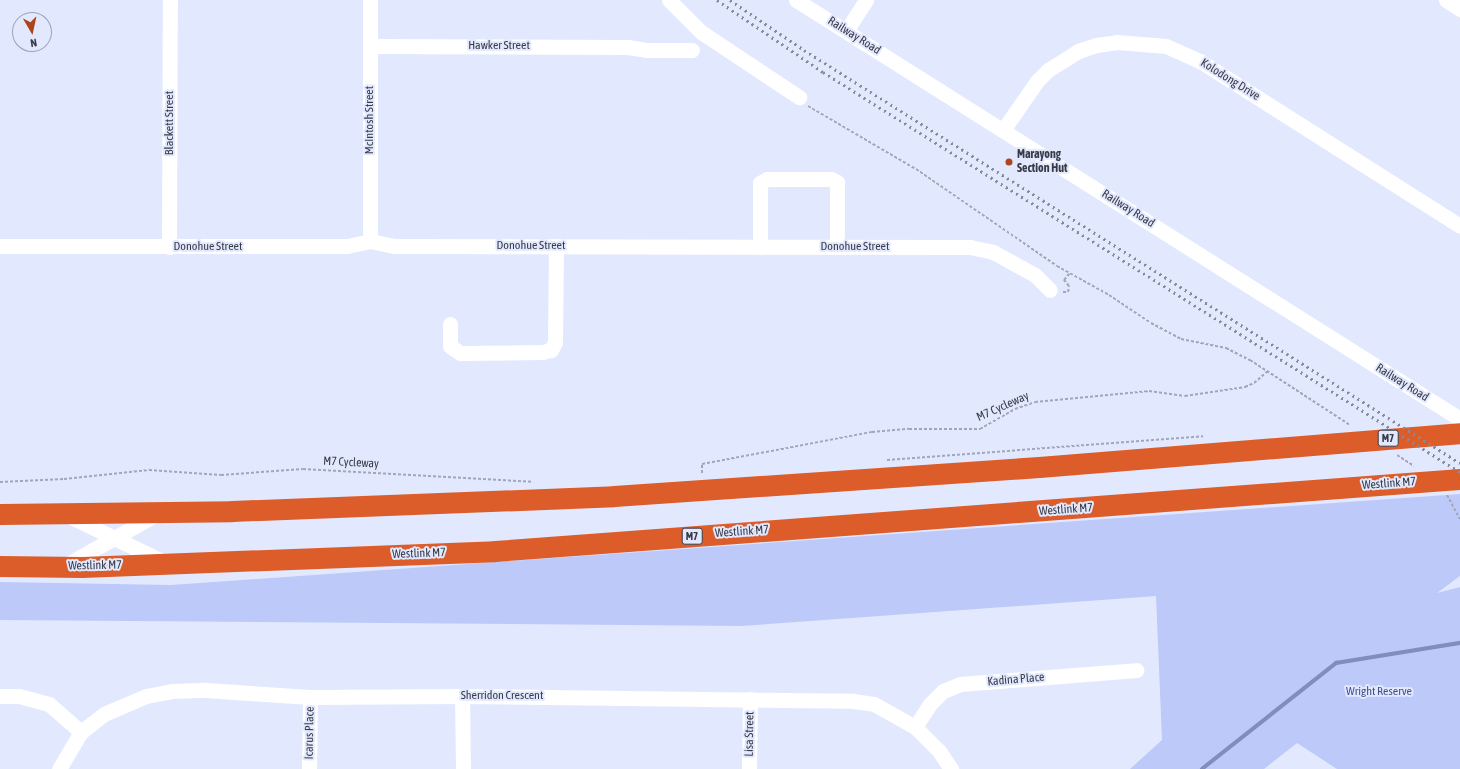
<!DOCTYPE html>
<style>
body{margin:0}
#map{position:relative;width:1460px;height:769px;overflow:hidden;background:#e2e9ff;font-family:"Asap Condensed",sans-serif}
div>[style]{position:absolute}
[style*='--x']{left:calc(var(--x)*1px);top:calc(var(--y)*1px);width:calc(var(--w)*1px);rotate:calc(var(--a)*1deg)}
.green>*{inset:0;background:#bdcaf9}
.stream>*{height:3.5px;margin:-1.75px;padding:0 1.75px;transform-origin:1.75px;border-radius:1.75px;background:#818dbc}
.path>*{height:2px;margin-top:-1px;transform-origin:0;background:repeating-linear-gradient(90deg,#a1a7b9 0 3px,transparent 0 5px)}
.minor>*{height:15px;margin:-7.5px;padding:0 7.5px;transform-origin:7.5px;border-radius:7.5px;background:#fff}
.highway>*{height:21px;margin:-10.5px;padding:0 10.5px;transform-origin:10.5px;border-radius:10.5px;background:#dc5d29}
.rail>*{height:3px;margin-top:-1.5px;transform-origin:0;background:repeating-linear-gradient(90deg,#868b9b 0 2px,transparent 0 6px)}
.dots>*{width:11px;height:11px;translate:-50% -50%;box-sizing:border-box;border:2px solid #e2e9ff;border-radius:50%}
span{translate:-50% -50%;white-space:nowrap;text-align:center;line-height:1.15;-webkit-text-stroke:4px #e2e9ff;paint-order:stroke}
.shield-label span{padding:1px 3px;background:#e2e9ff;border:1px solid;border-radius:3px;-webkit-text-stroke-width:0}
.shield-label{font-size:11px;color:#393c47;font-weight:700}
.street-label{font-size:12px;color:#393c47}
.poi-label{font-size:12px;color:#393c47;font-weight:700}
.left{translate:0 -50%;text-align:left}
.park-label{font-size:12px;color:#44508e}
.north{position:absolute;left:12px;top:12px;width:40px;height:40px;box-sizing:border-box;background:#e2e9ff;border:1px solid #9ea4b5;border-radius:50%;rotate:171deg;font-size:11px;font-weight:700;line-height:16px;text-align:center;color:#393c47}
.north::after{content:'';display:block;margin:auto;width:14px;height:18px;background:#ab451b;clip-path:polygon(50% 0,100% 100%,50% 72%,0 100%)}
</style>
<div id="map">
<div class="green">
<div style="clip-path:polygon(1460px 494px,1460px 576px,1437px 593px,1460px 587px,1460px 769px,1337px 769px,1297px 743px,1264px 769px,1130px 769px,1162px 740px,1156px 596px,742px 626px,0 620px,0 582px,171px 585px)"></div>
</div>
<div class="stream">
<div style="--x:1202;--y:769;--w:171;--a:-38.3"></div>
<div style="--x:1336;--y:663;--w:126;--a:-9.2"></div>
</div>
<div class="path">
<div style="--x:808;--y:106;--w:125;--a:30.3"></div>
<div style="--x:916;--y:169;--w:171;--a:34.5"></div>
<div style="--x:1057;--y:266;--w:60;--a:29.1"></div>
<div style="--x:1109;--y:295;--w:50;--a:33.7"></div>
<div style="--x:1151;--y:323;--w:34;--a:28"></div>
<div style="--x:1181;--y:339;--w:46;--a:11.3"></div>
<div style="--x:1226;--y:348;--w:27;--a:27"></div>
<div style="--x:1250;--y:360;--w:119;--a:33"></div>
<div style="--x:1063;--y:292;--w:5;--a:0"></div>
<div style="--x:1068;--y:292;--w:6;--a:-81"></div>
<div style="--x:1069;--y:286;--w:8;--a:-130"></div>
<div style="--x:1064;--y:280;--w:9;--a:-49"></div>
<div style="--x:1397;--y:455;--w:20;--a:33"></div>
<div style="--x:887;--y:460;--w:317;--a:-4.3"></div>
<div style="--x:702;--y:473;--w:9;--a:-90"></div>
<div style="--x:702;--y:464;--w:173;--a:-10.7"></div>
<div style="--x:872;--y:432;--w:37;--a:-5"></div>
<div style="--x:909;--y:429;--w:71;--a:0"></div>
<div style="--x:980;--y:429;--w:40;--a:-29.7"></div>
<div style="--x:1015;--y:409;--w:21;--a:-19"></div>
<div style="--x:1035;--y:402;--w:115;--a:-5.5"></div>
<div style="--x:1149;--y:391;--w:36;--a:8"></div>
<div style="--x:1185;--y:396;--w:61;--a:-8.5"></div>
<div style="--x:1245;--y:387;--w:10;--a:-24"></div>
<div style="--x:1254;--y:383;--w:18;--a:-41"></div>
<div style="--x:0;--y:482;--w:64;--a:-2.7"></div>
<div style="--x:64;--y:479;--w:85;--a:-6"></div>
<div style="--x:149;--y:470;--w:72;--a:4"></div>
<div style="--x:221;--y:475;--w:82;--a:-4.2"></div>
<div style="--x:303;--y:469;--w:230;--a:3.2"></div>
<div style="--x:1447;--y:495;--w:27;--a:62"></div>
</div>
<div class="minor">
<div style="--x:669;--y:0;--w:45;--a:45"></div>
<div style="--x:701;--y:32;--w:118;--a:33.6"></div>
<div style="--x:796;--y:0;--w:785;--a:32.25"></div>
<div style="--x:1446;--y:0;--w:17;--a:33"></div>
<div style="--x:846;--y:31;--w:37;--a:-57"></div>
<div style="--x:370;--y:46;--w:258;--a:0.2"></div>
<div style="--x:628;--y:47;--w:18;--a:9"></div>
<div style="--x:646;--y:50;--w:46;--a:0"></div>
<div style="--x:1003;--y:130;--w:60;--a:-55.2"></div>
<div style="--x:1037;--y:81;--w:16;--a:-45"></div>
<div style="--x:1048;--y:70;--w:36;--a:-32"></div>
<div style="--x:1078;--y:51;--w:19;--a:-18"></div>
<div style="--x:1096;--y:45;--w:21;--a:-8"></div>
<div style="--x:1117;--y:42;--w:49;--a:4.7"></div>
<div style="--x:1166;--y:46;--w:37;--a:24"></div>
<div style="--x:1200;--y:61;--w:308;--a:32.4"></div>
<div style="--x:370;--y:241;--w:241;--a:-90"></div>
<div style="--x:0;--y:246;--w:347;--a:0"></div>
<div style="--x:347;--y:246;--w:24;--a:-12"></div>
<div style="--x:370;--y:241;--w:25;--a:12"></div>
<div style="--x:394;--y:246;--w:576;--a:0.1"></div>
<div style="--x:970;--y:247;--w:24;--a:12"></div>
<div style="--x:993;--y:252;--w:48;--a:28.7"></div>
<div style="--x:1035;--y:275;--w:21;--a:45"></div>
<div style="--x:169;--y:247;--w:247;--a:-89.8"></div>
<div style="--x:760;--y:247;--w:64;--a:-90"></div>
<div style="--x:760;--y:183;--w:8;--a:-30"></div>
<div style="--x:767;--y:179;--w:64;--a:0"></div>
<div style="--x:831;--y:179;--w:7;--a:27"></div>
<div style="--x:837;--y:182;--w:65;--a:90"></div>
<div style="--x:450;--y:324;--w:22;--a:90"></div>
<div style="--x:450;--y:346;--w:12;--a:35"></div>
<div style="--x:460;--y:353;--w:82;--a:-0.7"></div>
<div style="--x:542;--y:352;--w:9;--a:-13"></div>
<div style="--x:551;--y:350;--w:9;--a:-63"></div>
<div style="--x:555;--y:342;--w:96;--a:-89.4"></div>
<div style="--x:67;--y:515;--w:110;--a:25.9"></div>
<div style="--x:64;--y:566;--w:109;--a:-29.2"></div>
<div style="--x:0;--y:696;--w:19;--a:0"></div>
<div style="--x:19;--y:696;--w:31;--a:15"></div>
<div style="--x:49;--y:704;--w:43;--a:41.2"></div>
<div style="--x:462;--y:696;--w:73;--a:89.2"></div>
<div style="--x:915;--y:727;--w:27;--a:-57"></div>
<div style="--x:930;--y:704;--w:18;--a:-45"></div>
<div style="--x:943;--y:691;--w:18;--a:-22"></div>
<div style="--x:960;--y:684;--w:177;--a:-4.5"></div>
<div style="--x:59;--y:769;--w:43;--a:-59.3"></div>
<div style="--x:81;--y:732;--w:29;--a:-38"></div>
<div style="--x:104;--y:714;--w:46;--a:-23.2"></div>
<div style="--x:146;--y:696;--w:26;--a:-11"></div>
<div style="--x:172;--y:691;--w:34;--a:-2"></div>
<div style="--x:206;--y:690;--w:104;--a:3.9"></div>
<div style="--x:310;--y:697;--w:152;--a:-0.4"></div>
<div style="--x:462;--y:696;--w:391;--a:0.7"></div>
<div style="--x:853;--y:701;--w:21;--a:8"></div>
<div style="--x:874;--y:704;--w:47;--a:29.3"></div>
<div style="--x:915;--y:727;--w:34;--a:45"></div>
<div style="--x:939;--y:751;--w:22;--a:56"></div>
<div style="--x:309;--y:769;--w:72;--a:-89.2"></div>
<div style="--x:749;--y:769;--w:70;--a:-89.2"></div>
</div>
<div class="highway">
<div style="--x:0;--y:514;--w:232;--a:-0.7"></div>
<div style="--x:232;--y:511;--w:382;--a:-2.2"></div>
<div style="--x:614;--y:496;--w:426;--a:-3.9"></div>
<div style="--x:1039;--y:467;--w:422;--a:-4.6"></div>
<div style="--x:0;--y:566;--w:82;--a:0.7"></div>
<div style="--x:82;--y:567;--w:413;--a:-2.2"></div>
<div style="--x:495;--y:551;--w:968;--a:-4.27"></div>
</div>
<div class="rail">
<div style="--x:717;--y:0;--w:128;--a:34.2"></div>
<div style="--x:823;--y:72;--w:752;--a:32.13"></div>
<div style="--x:730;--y:0;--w:89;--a:34"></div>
<div style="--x:804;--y:50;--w:775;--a:32.19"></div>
</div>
<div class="dots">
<div style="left:1009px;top:162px;background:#ab451b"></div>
</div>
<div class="shield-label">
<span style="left:1388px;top:438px">M7</span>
<span style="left:692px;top:536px">M7</span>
</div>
<div class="street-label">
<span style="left:854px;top:36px;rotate:32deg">Railway Road</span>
<span style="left:499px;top:46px">Hawker Street</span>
<span style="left:1230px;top:80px;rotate:32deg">Kolodong Drive</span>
<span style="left:370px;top:120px;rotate:-90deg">McIntosh Street</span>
<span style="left:170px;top:123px;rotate:-90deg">Blackett Street</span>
<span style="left:1128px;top:209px;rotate:32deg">Railway Road</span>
<span style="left:531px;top:246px">Donohue Street</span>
<span style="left:208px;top:247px">Donohue Street</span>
<span style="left:855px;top:247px">Donohue Street</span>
<span style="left:1402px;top:383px;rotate:32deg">Railway Road</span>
<span style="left:1003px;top:407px;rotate:-24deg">M7 Cycleway</span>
<span style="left:351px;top:463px;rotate:3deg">M7 Cycleway</span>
<span style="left:1389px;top:484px;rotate:-4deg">Westlink M7</span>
<span style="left:1066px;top:510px;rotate:-4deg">Westlink M7</span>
<span style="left:742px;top:532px;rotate:-4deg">Westlink M7</span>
<span style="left:419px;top:554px;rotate:-2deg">Westlink M7</span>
<span style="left:95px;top:566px;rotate:-1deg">Westlink M7</span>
<span style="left:1016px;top:680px;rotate:-5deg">Kadina Place</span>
<span style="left:502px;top:696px">Sherridon Crescent</span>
<span style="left:310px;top:733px;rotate:-89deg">Icarus Place</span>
<span style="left:750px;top:734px;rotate:-89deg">Lisa Street</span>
</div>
<div class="poi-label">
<span class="left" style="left:1017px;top:162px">Marayong<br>Section Hut</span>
</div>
<div class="park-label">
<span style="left:1379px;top:692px">Wright Reserve</span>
</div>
<div class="north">N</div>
</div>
